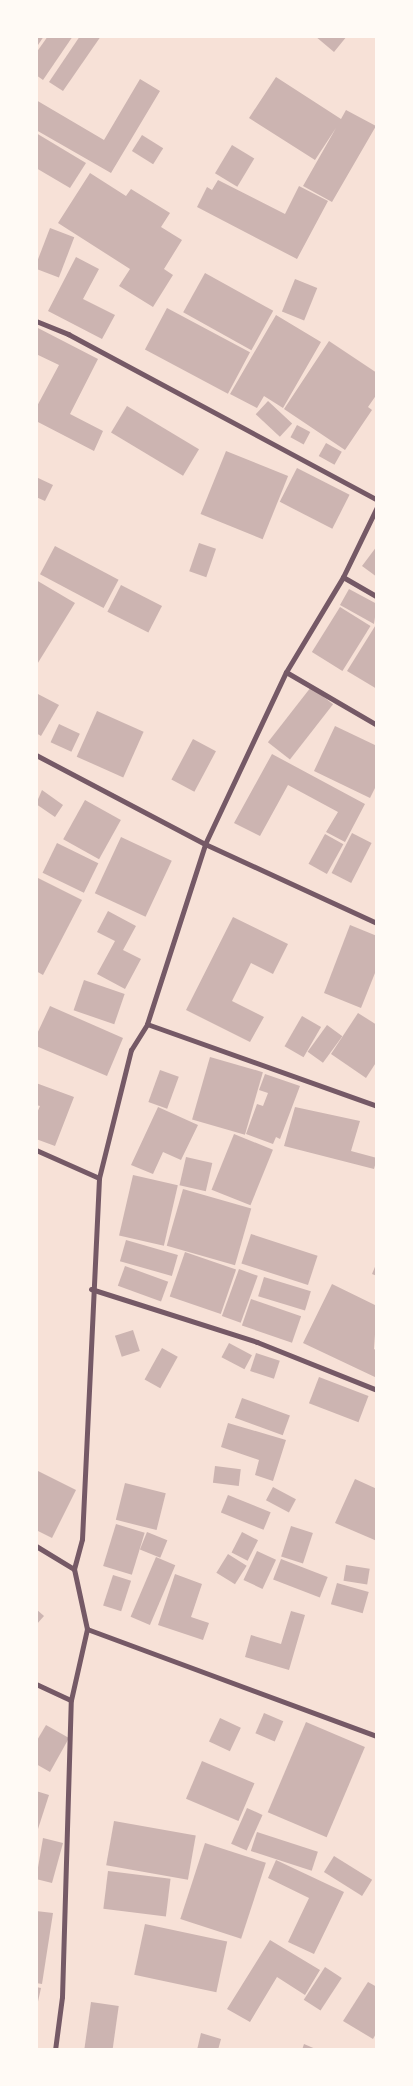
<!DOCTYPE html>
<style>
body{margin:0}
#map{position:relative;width:413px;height:2086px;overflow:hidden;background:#f7e1d7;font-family:"Source Sans 3",sans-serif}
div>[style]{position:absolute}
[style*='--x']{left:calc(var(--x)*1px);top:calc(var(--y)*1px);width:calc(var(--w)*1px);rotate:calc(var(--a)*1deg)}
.building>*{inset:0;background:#ccb4b1;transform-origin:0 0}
.minor>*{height:5px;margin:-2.5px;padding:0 2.5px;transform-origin:2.5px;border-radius:2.5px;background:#755966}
span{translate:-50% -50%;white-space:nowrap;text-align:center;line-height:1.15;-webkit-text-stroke:4px #fffaf5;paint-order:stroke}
.frame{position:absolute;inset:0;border:38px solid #fffaf5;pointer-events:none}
</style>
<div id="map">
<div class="building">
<div style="clip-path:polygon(36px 36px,44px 36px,36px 48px)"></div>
<div style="clip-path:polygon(48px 36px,73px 36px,43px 80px,36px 75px,36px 53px)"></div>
<div style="clip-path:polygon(80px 36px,101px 36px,63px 91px,49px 82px)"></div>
<div style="clip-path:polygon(315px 36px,347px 36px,334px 52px)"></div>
<div style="clip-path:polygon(276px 77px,341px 119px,346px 110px,376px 126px,332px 202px,303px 186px,336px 128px,315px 160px,249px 118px)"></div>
<div style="clip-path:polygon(140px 79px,160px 91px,111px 173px,36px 130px,36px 100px,104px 140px)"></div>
<div style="clip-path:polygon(36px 133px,86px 163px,70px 188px,36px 168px)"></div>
<div style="left:142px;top:135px;width:25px;height:19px;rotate:32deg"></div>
<div style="left:232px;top:145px;width:26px;height:33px;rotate:31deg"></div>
<div style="clip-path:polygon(90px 173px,126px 196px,131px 189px,170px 213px,161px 227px,182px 240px,164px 269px,173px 275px,153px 307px,119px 286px,130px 269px,58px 223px)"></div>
<div style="clip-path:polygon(218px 180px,285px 214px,299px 186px,328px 201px,297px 259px,197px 207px,207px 187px,212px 190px)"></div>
<div style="left:50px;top:228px;width:26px;height:43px;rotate:21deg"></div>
<div style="clip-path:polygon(76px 257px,99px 269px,83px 299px,115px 315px,102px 339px,48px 311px)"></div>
<div style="left:205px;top:273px;width:78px;height:45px;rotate:29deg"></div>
<div style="left:295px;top:279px;width:24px;height:35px;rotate:22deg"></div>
<div style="left:167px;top:308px;width:94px;height:47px;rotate:28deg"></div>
<div style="clip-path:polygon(276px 315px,321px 342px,283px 408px,264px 396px,257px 408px,230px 394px)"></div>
<div style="clip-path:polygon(36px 327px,98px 359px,70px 414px,103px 431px,94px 451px,36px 421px,36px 408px,59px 365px,36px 354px)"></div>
<div style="clip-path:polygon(329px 341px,377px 373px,377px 394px,368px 407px,372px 410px,345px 450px,284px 409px)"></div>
<div style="left:268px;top:401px;width:33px;height:18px;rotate:43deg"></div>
<div style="left:127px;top:406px;width:84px;height:31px;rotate:31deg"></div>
<div style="left:297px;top:425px;width:15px;height:14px;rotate:28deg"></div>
<div style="left:326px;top:443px;width:18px;height:15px;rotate:29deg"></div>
<div style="left:226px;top:451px;width:67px;height:68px;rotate:22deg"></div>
<div style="left:297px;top:468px;width:59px;height:38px;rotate:27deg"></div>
<div style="clip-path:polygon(36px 477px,53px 485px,45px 501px,36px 497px)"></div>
<div style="left:199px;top:543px;width:18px;height:30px;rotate:19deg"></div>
<div style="left:55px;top:546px;width:72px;height:32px;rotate:28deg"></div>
<div style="clip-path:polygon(377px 546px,377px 577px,362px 566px)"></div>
<div style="clip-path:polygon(36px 580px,75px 603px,36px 666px)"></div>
<div style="left:121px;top:585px;width:46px;height:30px;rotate:27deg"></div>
<div style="clip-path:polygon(349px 589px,377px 604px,374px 624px,340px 605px)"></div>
<div style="left:340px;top:607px;width:36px;height:53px;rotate:32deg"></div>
<div style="clip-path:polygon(377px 623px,377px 689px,347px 671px)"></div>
<div style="left:311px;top:687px;width:28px;height:70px;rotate:38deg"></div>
<div style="clip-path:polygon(36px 693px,59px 705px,41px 736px,36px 733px)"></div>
<div style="left:97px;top:711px;width:51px;height:50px;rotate:24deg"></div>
<div style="left:59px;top:724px;width:23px;height:20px;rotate:25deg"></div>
<div style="clip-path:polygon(335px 726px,377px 746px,377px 784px,370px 798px,314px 771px)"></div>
<div style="left:193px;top:739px;width:26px;height:46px;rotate:28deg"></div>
<div style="clip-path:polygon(272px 754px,365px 804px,345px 842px,326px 832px,338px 812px,288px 785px,260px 836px,234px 823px)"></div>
<div style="clip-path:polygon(42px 790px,63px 805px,55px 817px,36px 804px)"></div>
<div style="left:85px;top:800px;width:41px;height:45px;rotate:29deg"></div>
<div style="left:352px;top:833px;width:22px;height:45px;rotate:27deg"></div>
<div style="left:325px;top:834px;width:21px;height:34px;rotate:29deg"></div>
<div style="left:121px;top:837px;width:56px;height:62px;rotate:25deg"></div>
<div style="left:57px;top:843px;width:46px;height:33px;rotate:26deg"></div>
<div style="clip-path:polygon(38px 878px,82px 900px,43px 975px,36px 971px)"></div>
<div style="clip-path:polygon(108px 911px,136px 926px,123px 950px,141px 959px,125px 989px,97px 974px,115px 941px,97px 932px)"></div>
<div style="clip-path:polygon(233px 917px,288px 944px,273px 974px,251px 963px,232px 1001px,264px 1017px,250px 1042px,186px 1010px)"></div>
<div style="clip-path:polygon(350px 925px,377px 936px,377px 968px,361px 1008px,324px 993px)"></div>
<div style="left:84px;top:980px;width:43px;height:32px;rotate:19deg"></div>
<div style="clip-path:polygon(50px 1006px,123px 1038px,107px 1076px,36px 1046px,36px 1036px)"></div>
<div style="clip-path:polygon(358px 1013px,377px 1025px,377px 1061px,366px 1078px,331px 1054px)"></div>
<div style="left:302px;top:1016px;width:22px;height:35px;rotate:30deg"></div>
<div style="left:327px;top:1025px;width:19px;height:33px;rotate:36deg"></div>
<div style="left:210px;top:1057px;width:55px;height:65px;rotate:16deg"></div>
<div style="left:160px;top:1070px;width:20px;height:34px;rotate:20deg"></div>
<div style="clip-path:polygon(265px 1074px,300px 1086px,280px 1139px,276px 1137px,273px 1144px,246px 1134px,257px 1104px,263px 1106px,268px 1093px,259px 1090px)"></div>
<div style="clip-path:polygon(36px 1083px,74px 1097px,55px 1146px,36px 1139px,36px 1115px,40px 1106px,36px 1105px)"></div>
<div style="clip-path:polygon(158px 1107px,198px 1125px,181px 1160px,163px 1152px,153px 1174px,131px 1165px)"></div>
<div style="clip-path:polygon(295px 1107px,360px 1121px,351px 1151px,377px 1158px,374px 1169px,284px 1146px)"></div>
<div style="left:234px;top:1134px;width:42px;height:60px;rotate:22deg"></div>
<div style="left:186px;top:1157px;width:27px;height:29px;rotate:13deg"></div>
<div style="left:133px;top:1175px;width:46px;height:62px;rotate:13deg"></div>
<div style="left:183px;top:1189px;width:71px;height:59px;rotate:16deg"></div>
<div style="left:251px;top:1234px;width:70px;height:31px;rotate:18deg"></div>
<div style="left:126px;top:1240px;width:54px;height:22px;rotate:16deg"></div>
<div style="left:185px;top:1252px;width:54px;height:47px;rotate:19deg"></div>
<div style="clip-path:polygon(377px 1262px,377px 1276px,372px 1274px)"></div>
<div style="left:125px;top:1266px;width:46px;height:21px;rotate:20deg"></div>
<div style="left:239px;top:1269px;width:20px;height:50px;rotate:20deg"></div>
<div style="left:264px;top:1277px;width:49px;height:20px;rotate:17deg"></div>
<div style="clip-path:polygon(332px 1284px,377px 1306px,374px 1349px,377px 1351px,377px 1378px,303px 1343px)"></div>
<div style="left:251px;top:1299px;width:53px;height:28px;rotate:19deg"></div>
<div style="left:133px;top:1330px;width:22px;height:19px;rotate:72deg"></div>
<div style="left:229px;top:1343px;width:26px;height:16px;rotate:28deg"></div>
<div style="left:162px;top:1348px;width:18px;height:36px;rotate:29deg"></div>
<div style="left:256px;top:1353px;width:25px;height:19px;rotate:18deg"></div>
<div style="left:319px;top:1377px;width:53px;height:28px;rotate:21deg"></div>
<div style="left:242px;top:1398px;width:51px;height:21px;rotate:20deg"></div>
<div style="clip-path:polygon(228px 1423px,286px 1440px,273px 1481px,255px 1475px,259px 1460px,221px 1447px)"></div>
<div style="left:215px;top:1466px;width:26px;height:17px;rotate:7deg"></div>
<div style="clip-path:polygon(36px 1470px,76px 1490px,52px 1538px,36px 1530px)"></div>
<div style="clip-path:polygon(355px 1479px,377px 1489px,377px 1541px,335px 1523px)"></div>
<div style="left:125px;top:1483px;width:42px;height:38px;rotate:14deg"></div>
<div style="left:273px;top:1487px;width:26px;height:15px;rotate:28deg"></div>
<div style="left:228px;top:1495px;width:46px;height:19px;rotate:22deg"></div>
<div style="left:116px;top:1524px;width:30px;height:44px;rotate:17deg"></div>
<div style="left:291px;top:1526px;width:23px;height:32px;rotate:18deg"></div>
<div style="left:147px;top:1532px;width:22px;height:19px;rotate:22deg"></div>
<div style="left:242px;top:1532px;width:18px;height:23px;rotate:27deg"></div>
<div style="left:257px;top:1551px;width:21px;height:32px;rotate:25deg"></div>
<div style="left:228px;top:1554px;width:22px;height:22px;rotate:32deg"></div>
<div style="left:156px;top:1557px;width:21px;height:65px;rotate:23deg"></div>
<div style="left:281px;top:1559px;width:50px;height:22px;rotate:21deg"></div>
<div style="left:346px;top:1565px;width:24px;height:16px;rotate:9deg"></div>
<div style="clip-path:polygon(175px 1574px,202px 1584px,191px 1617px,209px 1623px,203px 1640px,158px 1625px)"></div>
<div style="left:113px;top:1575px;width:19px;height:32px;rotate:18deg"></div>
<div style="left:337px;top:1583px;width:33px;height:22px;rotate:16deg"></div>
<div style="clip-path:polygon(36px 1609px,44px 1616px,36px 1625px)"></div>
<div style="clip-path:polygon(291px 1611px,305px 1615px,289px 1670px,245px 1657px,251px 1635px,281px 1644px)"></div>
<div style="left:264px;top:1713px;width:21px;height:22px;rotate:23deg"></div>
<div style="left:220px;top:1718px;width:23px;height:26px;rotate:25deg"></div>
<div style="left:306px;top:1722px;width:64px;height:98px;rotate:23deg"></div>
<div style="clip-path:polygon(46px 1725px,69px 1738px,50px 1772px,36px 1764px,36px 1742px)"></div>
<div style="left:202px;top:1761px;width:57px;height:41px;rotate:23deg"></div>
<div style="clip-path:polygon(36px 1791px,49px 1795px,37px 1832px,36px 1832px)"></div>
<div style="left:247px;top:1808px;width:17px;height:39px;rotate:24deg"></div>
<div style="left:114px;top:1821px;width:83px;height:45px;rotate:10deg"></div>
<div style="left:257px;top:1832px;width:64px;height:20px;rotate:18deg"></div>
<div style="clip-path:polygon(43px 1838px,63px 1843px,52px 1883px,36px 1879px)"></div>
<div style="left:205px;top:1843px;width:64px;height:80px;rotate:18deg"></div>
<div style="left:334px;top:1856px;width:45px;height:19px;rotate:32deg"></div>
<div style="clip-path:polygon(276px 1860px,344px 1892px,314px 1954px,288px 1942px,309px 1898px,268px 1878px)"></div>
<div style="left:108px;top:1871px;width:63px;height:38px;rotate:7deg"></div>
<div style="clip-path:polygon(36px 1911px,53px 1913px,42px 1984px,36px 1983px)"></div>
<div style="left:145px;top:1924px;width:84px;height:52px;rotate:12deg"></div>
<div style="clip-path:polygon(270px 1940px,320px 1970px,305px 1995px,277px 1977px,250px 2022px,227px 2009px)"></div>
<div style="left:325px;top:1967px;width:20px;height:39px;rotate:33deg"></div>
<div style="clip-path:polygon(368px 1982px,377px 1987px,377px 2032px,373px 2039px,343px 2021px)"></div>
<div style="clip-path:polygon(36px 1987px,41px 1988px,37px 2006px,36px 2006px)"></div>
<div style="left:91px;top:2002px;width:28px;height:49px;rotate:8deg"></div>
<div style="clip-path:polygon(201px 2033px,221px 2039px,218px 2050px,197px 2050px)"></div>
<div style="clip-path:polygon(304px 2044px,318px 2050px,302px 2050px)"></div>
</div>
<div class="minor">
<div style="--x:36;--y:321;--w:35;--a:22"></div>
<div style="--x:68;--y:334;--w:351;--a:28.2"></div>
<div style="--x:343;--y:577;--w:39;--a:30"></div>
<div style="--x:286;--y:672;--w:105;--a:30.2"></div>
<div style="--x:36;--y:755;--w:191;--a:27.8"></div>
<div style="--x:205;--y:844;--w:189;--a:24.7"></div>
<div style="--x:147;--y:1024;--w:244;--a:19.6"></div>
<div style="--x:36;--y:1150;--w:69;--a:24"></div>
<div style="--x:91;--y:1289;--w:174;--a:17.7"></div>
<div style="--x:257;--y:1342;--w:129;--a:21.8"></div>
<div style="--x:36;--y:1546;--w:44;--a:31.2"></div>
<div style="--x:87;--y:1629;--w:309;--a:20.3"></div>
<div style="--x:36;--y:1684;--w:38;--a:25"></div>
<div style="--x:55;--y:2050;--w:53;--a:-82.5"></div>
<div style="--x:62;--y:1997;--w:297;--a:-88.3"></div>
<div style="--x:71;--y:1700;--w:73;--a:-77.3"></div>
<div style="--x:87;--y:1629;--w:61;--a:-102.2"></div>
<div style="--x:74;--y:1569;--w:31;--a:-75"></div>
<div style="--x:82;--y:1539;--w:361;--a:-87.3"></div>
<div style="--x:99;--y:1178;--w:132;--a:-76"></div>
<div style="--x:131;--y:1050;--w:31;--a:-58"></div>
<div style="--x:147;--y:1024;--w:189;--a:-72.1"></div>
<div style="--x:205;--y:844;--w:190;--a:-64.8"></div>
<div style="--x:286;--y:672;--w:111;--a:-59"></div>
<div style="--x:343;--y:577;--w:78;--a:-64.1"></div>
</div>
<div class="frame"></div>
</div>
